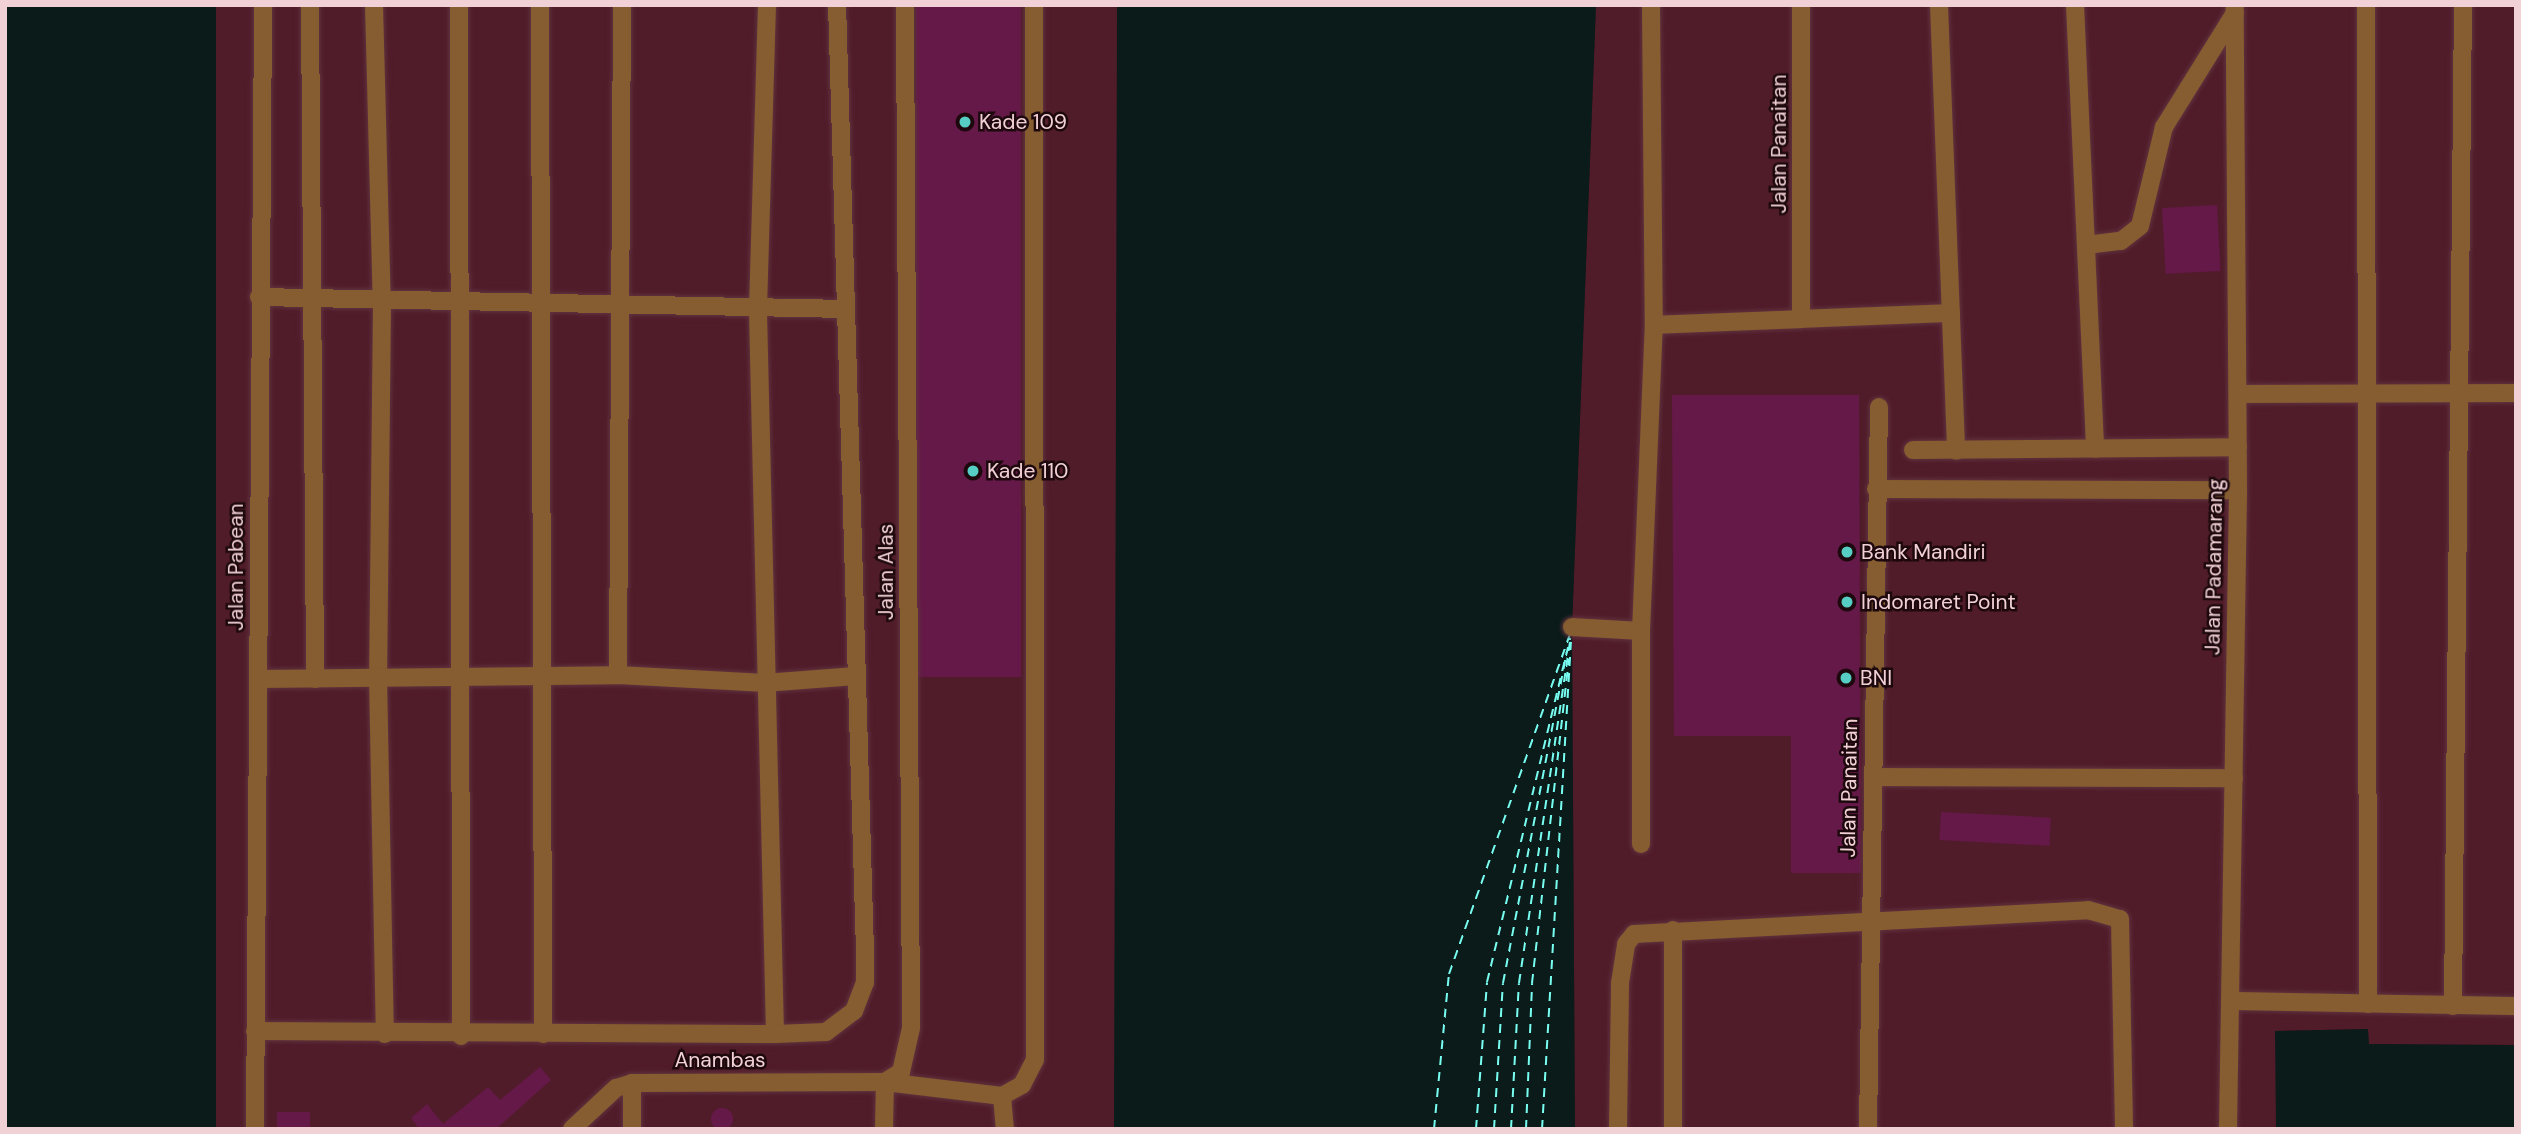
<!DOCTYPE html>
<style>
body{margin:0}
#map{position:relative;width:2521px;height:1134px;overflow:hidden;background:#431521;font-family:"DM Sans",sans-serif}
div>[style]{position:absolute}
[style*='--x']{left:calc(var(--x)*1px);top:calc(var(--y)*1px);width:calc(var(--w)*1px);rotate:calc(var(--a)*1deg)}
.built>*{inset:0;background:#511c2a;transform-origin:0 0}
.water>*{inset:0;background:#0a1b1a;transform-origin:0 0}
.ferry>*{height:2px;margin-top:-1px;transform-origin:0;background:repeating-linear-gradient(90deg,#77fef1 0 9px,transparent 0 16px)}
.building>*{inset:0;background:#651948;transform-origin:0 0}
.round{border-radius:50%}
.roads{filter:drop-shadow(0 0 2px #5f333e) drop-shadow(0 0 2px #5f333e)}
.minor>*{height:18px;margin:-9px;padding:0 9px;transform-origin:9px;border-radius:9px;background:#865d30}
.dots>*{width:19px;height:19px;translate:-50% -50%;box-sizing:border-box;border:4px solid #1d090d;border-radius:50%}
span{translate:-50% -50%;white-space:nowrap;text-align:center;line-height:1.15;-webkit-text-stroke:5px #1d090d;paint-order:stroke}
.poi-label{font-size:21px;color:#f1d1d6}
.left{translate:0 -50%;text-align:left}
.street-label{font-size:21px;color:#f1d1d6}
.frame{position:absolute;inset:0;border:7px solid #f1d1d6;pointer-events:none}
</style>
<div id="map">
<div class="built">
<div style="left:216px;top:5px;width:901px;height:1124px"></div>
<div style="clip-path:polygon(1596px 5px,2516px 5px,2516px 1045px,2368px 1044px,2368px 1029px,2276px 1031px,2276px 1129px,1575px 1129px,1572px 627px)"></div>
</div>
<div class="water">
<div style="left:5px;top:5px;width:211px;height:1124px"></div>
<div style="clip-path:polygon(1117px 5px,1596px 5px,1572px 627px,1575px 1129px,1114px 1129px)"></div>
<div style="clip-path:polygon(2368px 1029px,2369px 1044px,2516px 1045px,2516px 1129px,2276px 1129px,2275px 1031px)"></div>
</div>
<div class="ferry">
<div style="--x:1434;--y:1129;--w:156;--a:-84.5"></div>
<div style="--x:1449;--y:974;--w:361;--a:-70.4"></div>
<div style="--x:1476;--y:1129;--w:147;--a:-85.7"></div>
<div style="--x:1487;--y:982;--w:354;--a:-76.4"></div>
<div style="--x:1494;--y:1129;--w:146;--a:-86.5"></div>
<div style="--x:1503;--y:983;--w:337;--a:-79.1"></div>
<div style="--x:1511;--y:1129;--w:146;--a:-86.9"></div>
<div style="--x:1519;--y:983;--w:352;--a:-81.5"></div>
<div style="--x:1526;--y:1129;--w:146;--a:-87.6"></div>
<div style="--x:1532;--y:983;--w:326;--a:-83.5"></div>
<div style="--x:1542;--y:1129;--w:488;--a:-86.6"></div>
</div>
<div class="building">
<div style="left:916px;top:5px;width:105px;height:672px"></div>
<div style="left:2217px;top:205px;width:66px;height:55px;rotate:87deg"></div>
<div style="clip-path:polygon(1672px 395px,1859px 395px,1861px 873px,1791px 873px,1791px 736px,1674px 736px)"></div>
<div style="left:1941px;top:812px;width:110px;height:28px;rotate:3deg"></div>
<div style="clip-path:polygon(540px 1067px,551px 1080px,496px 1129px,419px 1129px,411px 1118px,427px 1104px,443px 1124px,488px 1087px,500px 1100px)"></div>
<div class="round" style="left:711px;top:1108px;width:22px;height:22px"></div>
<div style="left:277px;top:1112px;width:33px;height:17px"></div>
</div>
<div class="roads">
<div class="minor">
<div style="--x:310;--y:5;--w:674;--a:89.57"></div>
<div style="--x:374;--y:5;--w:299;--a:88.5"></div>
<div style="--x:382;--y:304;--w:372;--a:90.6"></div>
<div style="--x:378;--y:676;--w:358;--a:88.9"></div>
<div style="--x:459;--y:5;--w:1031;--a:89.89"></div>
<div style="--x:540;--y:5;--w:1029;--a:89.83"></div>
<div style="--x:767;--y:5;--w:307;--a:91.7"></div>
<div style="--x:758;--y:312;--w:722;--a:88.65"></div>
<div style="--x:1651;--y:5;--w:320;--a:89.5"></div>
<div style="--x:1939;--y:5;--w:446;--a:87.8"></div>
<div style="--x:2075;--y:5;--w:444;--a:87.4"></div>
<div style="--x:2366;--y:5;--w:999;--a:89.89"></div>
<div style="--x:2086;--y:245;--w:35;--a:-7"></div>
<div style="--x:2121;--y:241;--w:24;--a:-38"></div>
<div style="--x:2140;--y:226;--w:102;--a:-76.4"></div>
<div style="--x:2164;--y:127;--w:134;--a:-58.1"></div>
<div style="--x:259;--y:297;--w:586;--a:1.17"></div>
<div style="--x:1801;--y:319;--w:150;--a:-2.3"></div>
<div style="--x:2238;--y:394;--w:278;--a:-0.2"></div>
<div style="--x:1913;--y:450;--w:325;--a:-0.5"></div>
<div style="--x:1876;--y:489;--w:362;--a:0.2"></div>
<div style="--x:1572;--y:627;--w:69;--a:3.3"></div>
<div style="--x:618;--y:675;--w:670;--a:-89.66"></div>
<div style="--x:259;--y:679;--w:359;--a:-0.6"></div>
<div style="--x:618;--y:675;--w:146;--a:3.1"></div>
<div style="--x:764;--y:683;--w:92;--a:-4.4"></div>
<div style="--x:1873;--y:777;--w:361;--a:0.2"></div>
<div style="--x:1641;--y:844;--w:213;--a:-90"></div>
<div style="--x:1641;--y:631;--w:306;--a:-87.6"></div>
<div style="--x:1654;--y:325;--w:147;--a:-2.3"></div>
<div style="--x:1801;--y:319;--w:314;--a:-90"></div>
<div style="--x:2230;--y:1001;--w:286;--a:1"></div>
<div style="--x:2453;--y:1006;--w:1001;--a:-89.43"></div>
<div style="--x:255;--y:1031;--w:520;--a:0.33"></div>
<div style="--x:775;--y:1034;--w:51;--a:-2.2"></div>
<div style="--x:826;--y:1032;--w:35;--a:-37"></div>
<div style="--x:854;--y:1011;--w:30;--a:-69"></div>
<div style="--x:865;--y:983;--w:31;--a:-90"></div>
<div style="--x:865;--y:952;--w:947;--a:-91.69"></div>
<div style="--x:1002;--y:1096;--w:23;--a:-29"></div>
<div style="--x:1022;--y:1085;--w:28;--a:-63"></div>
<div style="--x:1035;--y:1060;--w:1055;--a:-90.05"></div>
<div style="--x:255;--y:1129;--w:1124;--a:-89.59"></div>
<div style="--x:572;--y:1129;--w:60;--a:-43"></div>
<div style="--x:616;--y:1088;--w:17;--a:-17"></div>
<div style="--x:632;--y:1083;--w:253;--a:-0.2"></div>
<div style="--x:885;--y:1082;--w:118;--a:6.8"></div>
<div style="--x:1002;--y:1096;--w:33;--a:85"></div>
<div style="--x:632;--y:1129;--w:46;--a:-90"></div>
<div style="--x:884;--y:1129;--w:47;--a:-88.8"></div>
<div style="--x:885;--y:1082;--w:19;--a:-32"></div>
<div style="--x:901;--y:1072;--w:45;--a:-77.2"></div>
<div style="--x:911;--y:1028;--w:1023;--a:-90.34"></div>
<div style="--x:1618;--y:1129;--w:146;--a:-89.2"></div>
<div style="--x:1620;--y:983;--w:39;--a:-81"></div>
<div style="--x:1626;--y:944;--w:13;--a:-51"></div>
<div style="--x:1634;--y:934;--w:455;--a:-3"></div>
<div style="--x:2088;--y:910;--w:33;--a:16"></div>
<div style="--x:2120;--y:919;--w:210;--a:88.9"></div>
<div style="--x:1673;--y:1129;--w:199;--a:-90"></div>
<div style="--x:1868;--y:1129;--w:722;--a:-89.13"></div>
<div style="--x:2228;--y:1129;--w:639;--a:-89.1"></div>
<div style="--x:2238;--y:490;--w:485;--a:-90.4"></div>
</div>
</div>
<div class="dots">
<div style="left:965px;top:122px;background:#56cec3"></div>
<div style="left:973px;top:471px;background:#56cec3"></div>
<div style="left:1847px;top:552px;background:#56cec3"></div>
<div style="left:1847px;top:602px;background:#56cec3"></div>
<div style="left:1846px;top:678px;background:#56cec3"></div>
</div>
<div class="poi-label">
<span class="left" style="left:979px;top:122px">Kade 109</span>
<span class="left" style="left:987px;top:471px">Kade 110</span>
<span class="left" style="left:1861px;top:552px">Bank Mandiri</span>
<span class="left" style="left:1861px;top:602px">Indomaret Point</span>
<span class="left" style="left:1860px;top:678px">BNI</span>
</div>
<div class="street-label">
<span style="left:1779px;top:144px;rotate:-90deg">Jalan Panaitan</span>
<span style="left:236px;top:567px;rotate:-90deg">Jalan Pabean</span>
<span style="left:2214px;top:567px;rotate:-89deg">Jalan Padamarang</span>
<span style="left:886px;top:572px;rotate:-90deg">Jalan Alas</span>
<span style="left:1849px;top:788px;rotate:-89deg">Jalan Panaitan</span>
<span style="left:720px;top:1060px">Anambas</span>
</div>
<div class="frame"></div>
</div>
